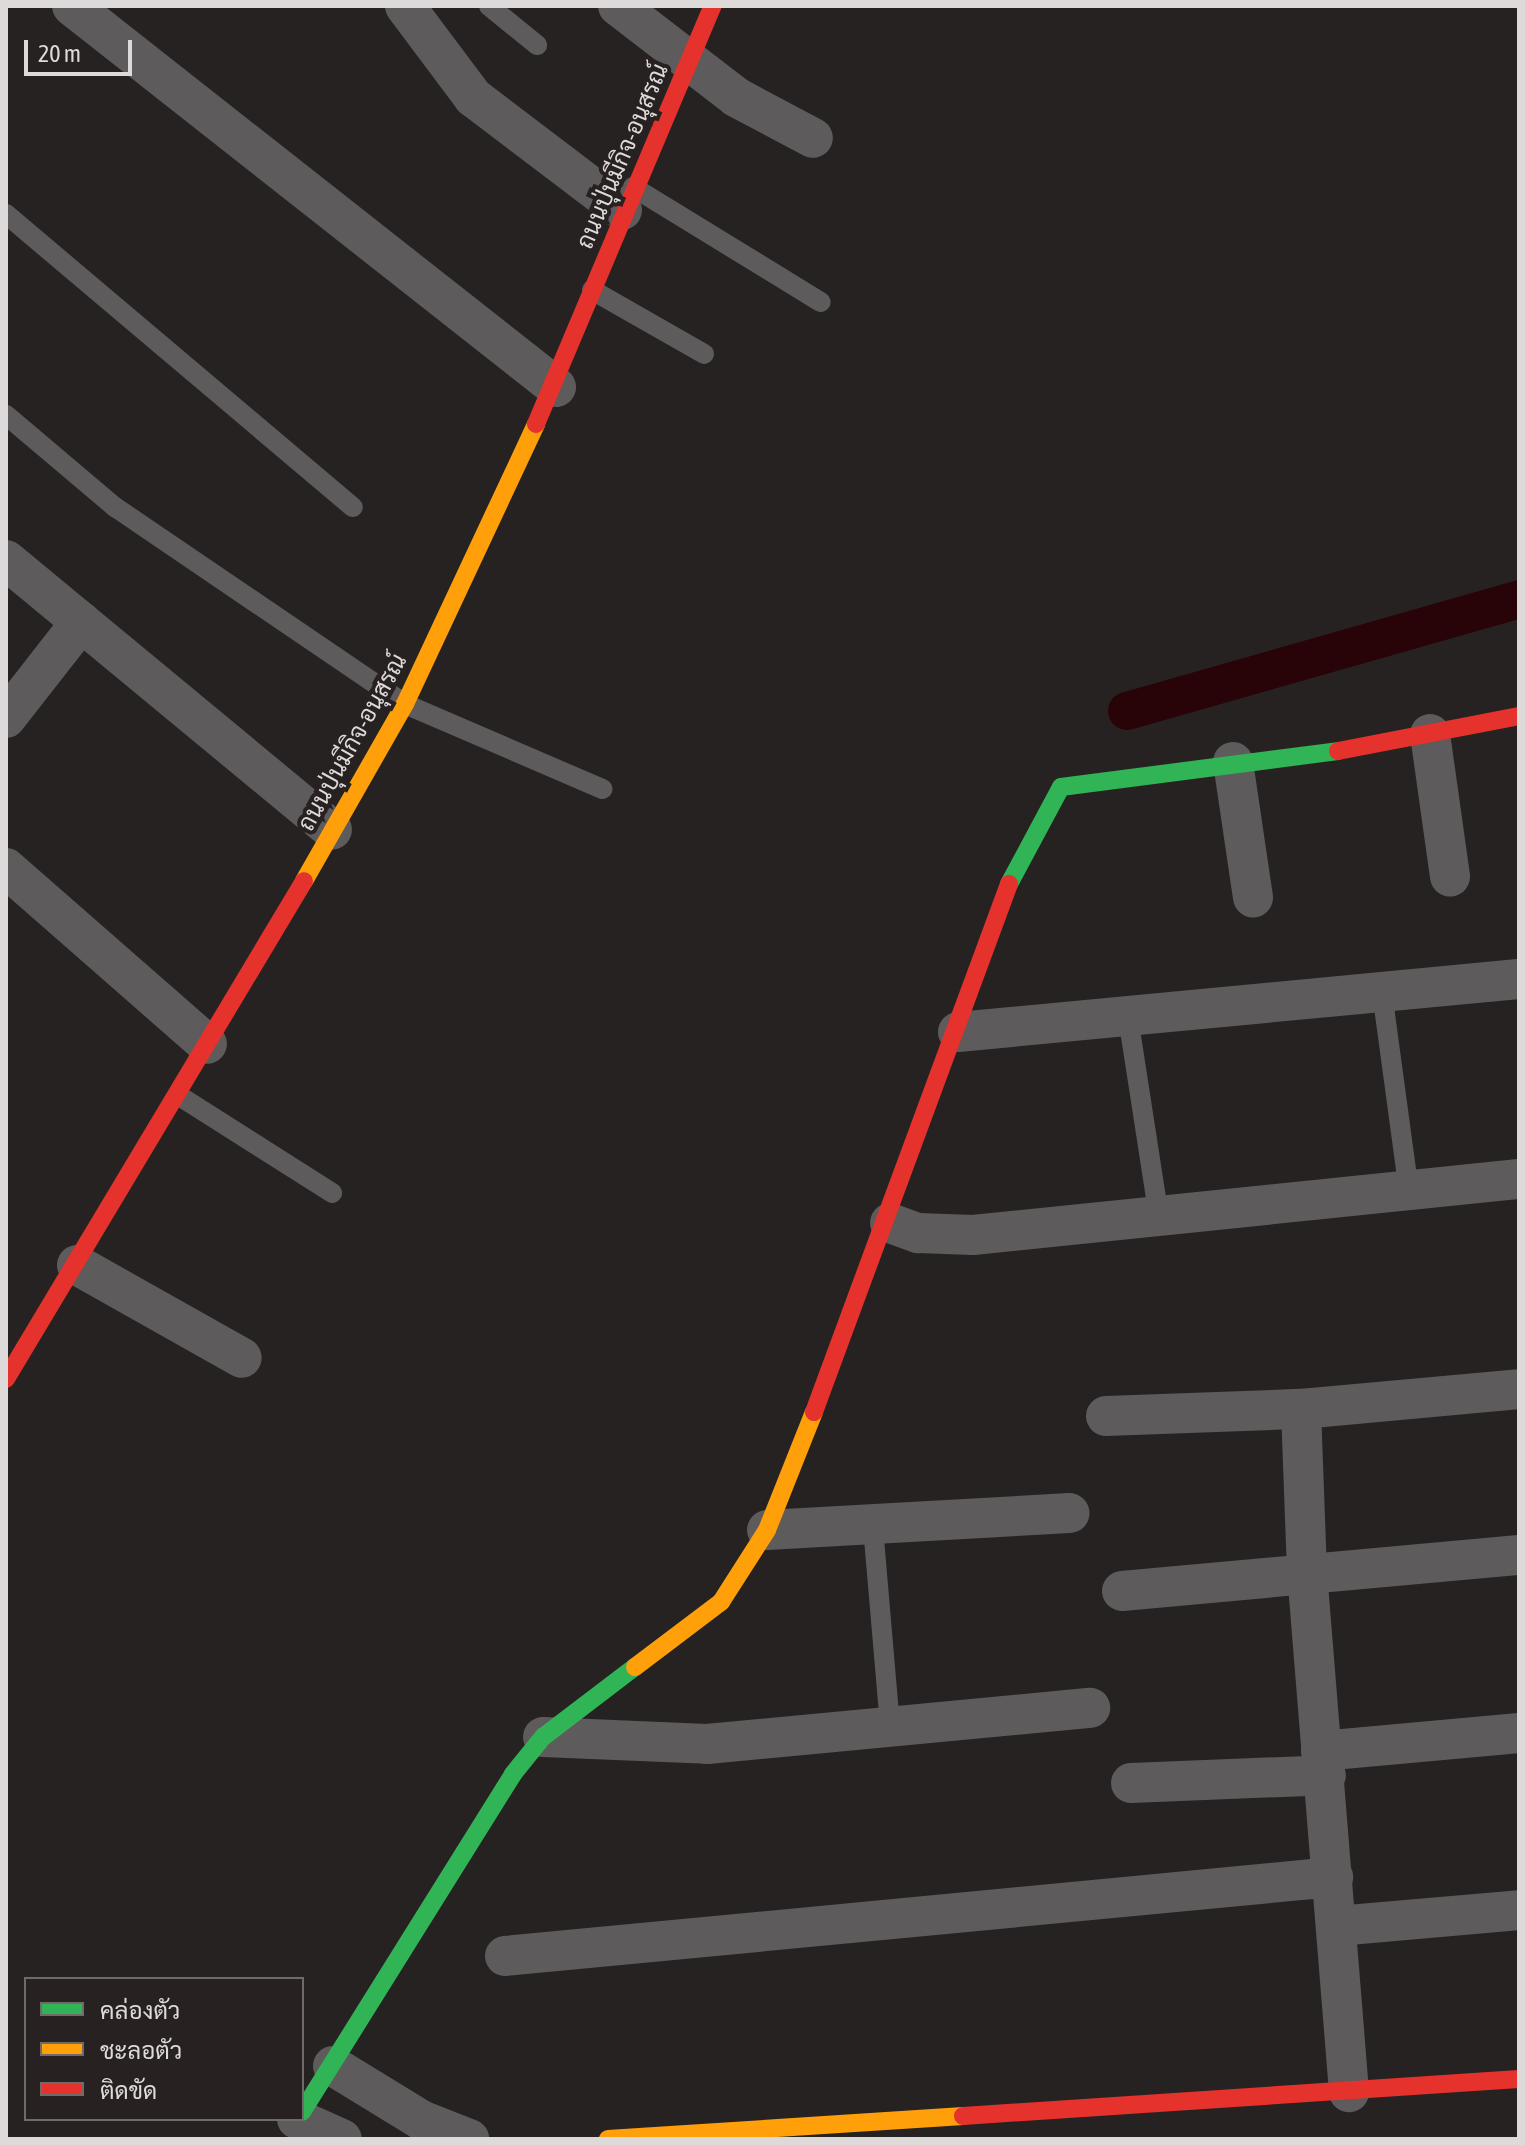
<!DOCTYPE html>
<meta charset="utf-8">
<style>
body{margin:0}
#map{position:relative;width:1525px;height:2145px;overflow:hidden;background:#262222;font-family:"Asap Condensed",Sarabun,sans-serif}
div>[style]{position:absolute}
[style*='--x']{left:calc(var(--x)*1px);top:calc(var(--y)*1px);width:calc(var(--w)*1px);rotate:calc(var(--a)*1deg)}
.canal>*{height:38px;margin:-19px;padding:0 19px;transform-origin:19px;border-radius:19px;background:#280307}
.lane>*{height:20px;margin:-10px;padding:0 10px;transform-origin:10px;border-radius:10px;background:#5d5b5b}
.street>*{height:40px;margin:-20px;padding:0 20px;transform-origin:20px;border-radius:20px;background:#5d5b5b}
.fast>*{height:18px;margin:-9px;padding:0 9px;transform-origin:9px;border-radius:9px;background:#30b455}
.slow>*{height:18px;margin:-9px;padding:0 9px;transform-origin:9px;border-radius:9px;background:#ff9f0a}
.jam>*{height:18px;margin:-9px;padding:0 9px;transform-origin:9px;border-radius:9px;background:#e5322d}
span{translate:-50% -50%;white-space:nowrap;text-align:center;line-height:1.15;-webkit-text-stroke:8px #272121;paint-order:stroke}
.street-label{font-size:24px;color:#dedad9}
.frame{position:absolute;inset:0;border:8px solid #dedad9;pointer-events:none}
.legend{position:absolute;left:24px;top:1977px;width:280px;height:144px;box-sizing:border-box;background:#272121;border:2px solid #706b6b;margin:0;padding:10px 14px;list-style:none;font-size:24px;color:#dedad9}
.legend li{display:flex;align-items:center;gap:16px;height:40px}
.legend b{width:40px;border:2px solid #706b6b}
.scale{position:absolute;left:24px;top:40px;width:108px;height:36px;box-sizing:border-box;border:4px solid #dedad9;border-top:0;padding-left:10px;font-size:24px;line-height:28px;white-space:nowrap;color:#dedad9;-webkit-text-stroke:6px #272121;paint-order:stroke}
</style>
<div id="map">
<div class="canal">
<div style="--x:1127;--y:711;--w:408;--a:-15.9"></div>
</div>
<div class="lane">
<div style="--x:489;--y:6;--w:62;--a:39.1"></div>
<div style="--x:633;--y:187;--w:220;--a:31.5"></div>
<div style="--x:6;--y:214;--w:454;--a:40.2"></div>
<div style="--x:592;--y:290;--w:129;--a:29.7"></div>
<div style="--x:6;--y:415;--w:143;--a:40.2"></div>
<div style="--x:115;--y:507;--w:351;--a:34.2"></div>
<div style="--x:405;--y:704;--w:215;--a:23.3"></div>
<div style="--x:1382;--y:992;--w:201;--a:82.3"></div>
<div style="--x:1128;--y:1017;--w:203;--a:81.2"></div>
<div style="--x:181;--y:1097;--w:179;--a:32.4"></div>
<div style="--x:873;--y:1527;--w:201;--a:85.1"></div>
</div>
<div class="street">
<div style="--x:72;--y:6;--w:616;--a:38.21"></div>
<div style="--x:405;--y:6;--w:114;--a:53.2"></div>
<div style="--x:473;--y:97;--w:187;--a:37.2"></div>
<div style="--x:618;--y:6;--w:149;--a:37.6"></div>
<div style="--x:736;--y:97;--w:87;--a:28"></div>
<div style="--x:6;--y:560;--w:423;--a:39.6"></div>
<div style="--x:6;--y:718;--w:122;--a:-52"></div>
<div style="--x:1430;--y:734;--w:144;--a:82"></div>
<div style="--x:1233;--y:762;--w:137;--a:81.6"></div>
<div style="--x:6;--y:868;--w:267;--a:41.2"></div>
<div style="--x:958;--y:1032;--w:563;--a:-5.4"></div>
<div style="--x:890;--y:1223;--w:30;--a:20"></div>
<div style="--x:918;--y:1233;--w:55;--a:2.1"></div>
<div style="--x:973;--y:1235;--w:549;--a:-5.86"></div>
<div style="--x:77;--y:1265;--w:189;--a:29.4"></div>
<div style="--x:1301;--y:1409;--w:163;--a:87.9"></div>
<div style="--x:1307;--y:1572;--w:522;--a:85.38"></div>
<div style="--x:1106;--y:1416;--w:195;--a:-2.1"></div>
<div style="--x:1301;--y:1409;--w:219;--a:-5.2"></div>
<div style="--x:767;--y:1530;--w:303;--a:-3.2"></div>
<div style="--x:1122;--y:1591;--w:399;--a:-5.2"></div>
<div style="--x:543;--y:1737;--w:164;--a:2.4"></div>
<div style="--x:707;--y:1744;--w:385;--a:-5.4"></div>
<div style="--x:1321;--y:1751;--w:199;--a:-5.2"></div>
<div style="--x:1131;--y:1783;--w:195;--a:-2.3"></div>
<div style="--x:1337;--y:1926;--w:183;--a:-5"></div>
<div style="--x:505;--y:1956;--w:832;--a:-5.45"></div>
<div style="--x:333;--y:2066;--w:103;--a:31.5"></div>
<div style="--x:421;--y:2120;--w:52;--a:21.6"></div>
<div style="--x:297;--y:2119;--w:49;--a:24"></div>
</div>
<div class="fast">
<div style="--x:1009;--y:884;--w:110;--a:-61.8"></div>
<div style="--x:1061;--y:787;--w:279;--a:-7.4"></div>
<div style="--x:302;--y:2112;--w:398;--a:-58"></div>
<div style="--x:513;--y:1774;--w:48;--a:-51"></div>
<div style="--x:543;--y:1737;--w:116;--a:-37.3"></div>
</div>
<div class="slow">
<div style="--x:304;--y:881;--w:204;--a:-60.3"></div>
<div style="--x:405;--y:704;--w:309;--a:-64.9"></div>
<div style="--x:635;--y:1667;--w:108;--a:-37.1"></div>
<div style="--x:721;--y:1602;--w:85;--a:-57.4"></div>
<div style="--x:767;--y:1530;--w:127;--a:-68.3"></div>
<div style="--x:608;--y:2139;--w:356;--a:-3.7"></div>
</div>
<div class="jam">
<div style="--x:536;--y:424;--w:454;--a:-67.1"></div>
<div style="--x:1338;--y:751;--w:184;--a:-10.9"></div>
<div style="--x:6;--y:1379;--w:580;--a:-59.1"></div>
<div style="--x:814;--y:1412;--w:563;--a:-69.73"></div>
<div style="--x:963;--y:2116;--w:557;--a:-3.81"></div>
</div>
<div class="street-label">
<span style="left:622px;top:156px;rotate:-67deg">ถนนปุ่นมีกิจ-อนุสรณ์</span>
<span style="left:352px;top:742px;rotate:-61deg">ถนนปุ่นมีกิจ-อนุสรณ์</span>
</div>
<div class="frame"></div>
<ul class="legend">
<li><b style="height:10px;background:#30b455"></b>คล่องตัว</li>
<li><b style="height:10px;background:#ff9f0a"></b>ชะลอตัว</li>
<li><b style="height:10px;background:#e5322d"></b>ติดขัด</li>
</ul>
<div class="scale">20 m</div>
</div>
